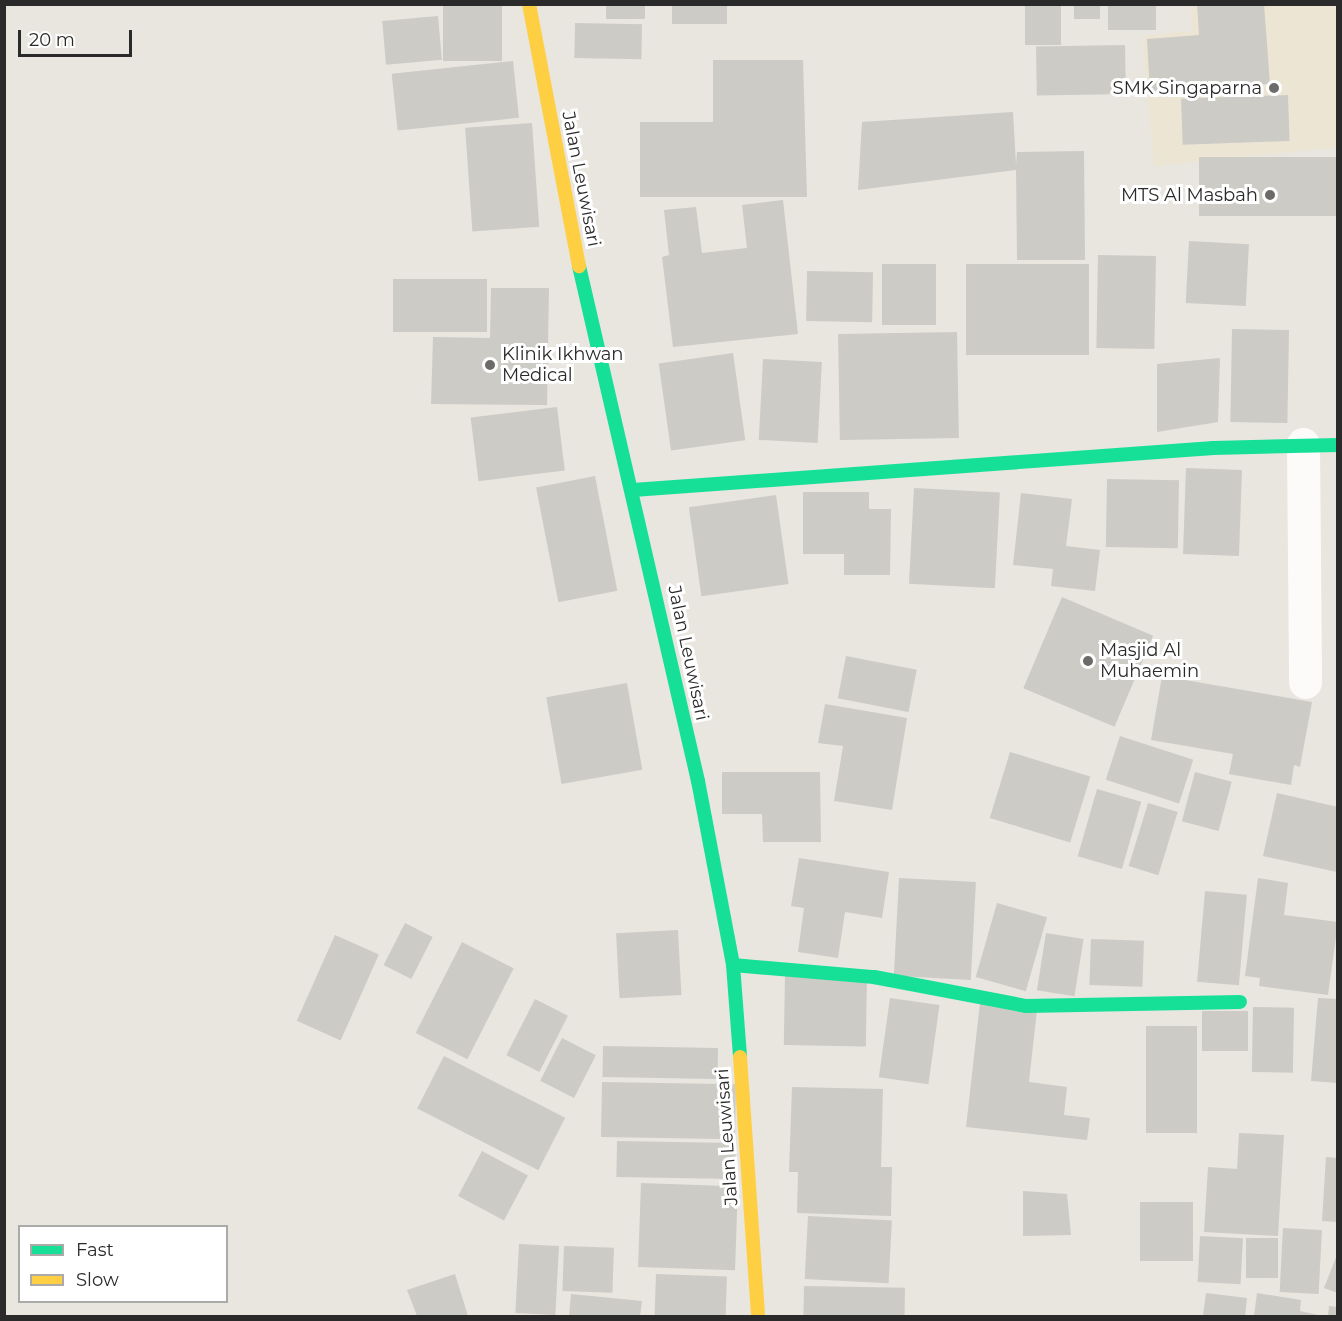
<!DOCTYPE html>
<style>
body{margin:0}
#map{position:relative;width:1342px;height:1321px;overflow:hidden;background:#e9e5df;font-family:Montserrat,sans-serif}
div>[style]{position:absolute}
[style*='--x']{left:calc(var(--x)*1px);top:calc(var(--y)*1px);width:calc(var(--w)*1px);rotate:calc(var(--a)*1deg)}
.education>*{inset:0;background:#ede5d3}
.building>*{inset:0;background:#cdcbc6;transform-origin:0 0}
.street>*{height:33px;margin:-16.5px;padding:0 16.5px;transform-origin:16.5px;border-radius:16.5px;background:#fcfbfa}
.fast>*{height:14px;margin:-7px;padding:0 7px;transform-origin:7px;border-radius:7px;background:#16e098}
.slow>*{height:14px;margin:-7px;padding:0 7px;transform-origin:7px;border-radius:7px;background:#ffcf43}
.dots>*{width:16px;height:16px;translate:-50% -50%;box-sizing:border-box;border:3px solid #fff;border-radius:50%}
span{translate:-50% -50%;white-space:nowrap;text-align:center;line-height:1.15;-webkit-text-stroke:6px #fff;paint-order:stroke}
.poi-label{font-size:18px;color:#2a2a2a}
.right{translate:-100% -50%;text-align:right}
.left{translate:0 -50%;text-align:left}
.street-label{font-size:18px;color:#2a2a2a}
.frame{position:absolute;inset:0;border:6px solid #2a2a2a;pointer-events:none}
.legend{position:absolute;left:18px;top:1225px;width:210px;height:78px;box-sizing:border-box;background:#fff;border:2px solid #aaa;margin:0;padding:8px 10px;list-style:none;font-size:18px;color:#2a2a2a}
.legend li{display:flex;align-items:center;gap:12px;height:30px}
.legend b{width:30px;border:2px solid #aaa}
.scale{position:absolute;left:18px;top:30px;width:114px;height:27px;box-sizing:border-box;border:3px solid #2a2a2a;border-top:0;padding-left:8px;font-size:18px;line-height:21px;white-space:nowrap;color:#2a2a2a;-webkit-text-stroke:4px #fff;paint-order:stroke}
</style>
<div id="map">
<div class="education">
<div style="clip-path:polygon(evenodd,1191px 5px,1197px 5px,1199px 35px,1147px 39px,1151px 92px,1264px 5px,1337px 5px,1337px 147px,1154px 166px,1143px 36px,1192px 31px,1191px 5px,1288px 95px,1290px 141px,1183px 145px,1181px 100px,1288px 95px)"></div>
</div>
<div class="building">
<div style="left:443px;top:4px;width:59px;height:57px"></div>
<div style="left:606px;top:4px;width:39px;height:15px"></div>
<div style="left:672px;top:4px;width:55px;height:20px"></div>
<div style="left:1025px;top:4px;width:36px;height:41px"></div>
<div style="left:1074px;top:4px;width:26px;height:15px"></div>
<div style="left:1108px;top:4px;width:48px;height:26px"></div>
<div style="clip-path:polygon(1197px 4px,1264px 4px,1270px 84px,1150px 92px,1147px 39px,1199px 35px)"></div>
<div style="left:438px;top:16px;width:44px;height:56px;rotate:85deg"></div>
<div style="left:575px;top:23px;width:67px;height:35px;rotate:1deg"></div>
<div style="left:1125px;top:45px;width:49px;height:89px;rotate:89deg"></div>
<div style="clip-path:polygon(713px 60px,803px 60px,807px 197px,640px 197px,640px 122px,713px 122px)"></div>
<div style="left:513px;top:61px;width:57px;height:122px;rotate:84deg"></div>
<div style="left:1288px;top:95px;width:46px;height:107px;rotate:88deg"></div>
<div style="clip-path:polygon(1013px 112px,1016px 165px,1017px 152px,1084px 151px,1085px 260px,1017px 260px,1016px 170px,858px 190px,862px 122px)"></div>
<div style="left:532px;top:123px;width:104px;height:67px;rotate:86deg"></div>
<div style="left:1338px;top:157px;width:59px;height:139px;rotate:90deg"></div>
<div style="clip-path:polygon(783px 200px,798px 334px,673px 347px,662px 257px,669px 255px,664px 210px,696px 207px,702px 253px,747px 248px,742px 205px)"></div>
<div style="left:1189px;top:241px;width:60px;height:62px;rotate:3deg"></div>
<div style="left:1098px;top:255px;width:58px;height:93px;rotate:1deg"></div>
<div style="left:882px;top:264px;width:54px;height:61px"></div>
<div style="left:966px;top:264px;width:123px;height:91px"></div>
<div style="left:807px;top:271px;width:66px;height:50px;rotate:1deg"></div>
<div style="left:393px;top:279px;width:94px;height:53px"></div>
<div style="clip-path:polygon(491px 288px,549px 288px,547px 405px,431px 404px,433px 337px,490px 338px)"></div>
<div style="left:1232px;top:329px;width:57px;height:93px;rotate:1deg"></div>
<div style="left:957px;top:332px;width:106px;height:119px;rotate:89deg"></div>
<div style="left:733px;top:353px;width:88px;height:75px;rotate:82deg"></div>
<div style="clip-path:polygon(1220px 358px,1218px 422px,1157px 432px,1157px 364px)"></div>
<div style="left:763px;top:359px;width:59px;height:81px;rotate:3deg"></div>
<div style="left:557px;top:407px;width:64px;height:87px;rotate:83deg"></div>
<div style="left:1186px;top:468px;width:56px;height:86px;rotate:2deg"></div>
<div style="left:595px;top:476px;width:117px;height:60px;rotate:79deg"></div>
<div style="left:1107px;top:479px;width:72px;height:68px;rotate:1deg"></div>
<div style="left:914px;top:488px;width:86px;height:96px;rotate:3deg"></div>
<div style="clip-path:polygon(803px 492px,869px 492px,869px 509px,891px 509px,890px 575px,844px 575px,844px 554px,803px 554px)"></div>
<div style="clip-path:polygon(1021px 493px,1072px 499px,1066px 546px,1100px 550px,1095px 591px,1051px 586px,1053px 569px,1013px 565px)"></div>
<div style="left:776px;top:495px;width:90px;height:88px;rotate:82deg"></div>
<div style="left:1062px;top:597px;width:99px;height:99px;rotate:23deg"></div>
<div style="left:846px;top:656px;width:72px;height:43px;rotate:11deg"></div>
<div style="clip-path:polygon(1162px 676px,1312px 702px,1300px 767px,1294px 765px,1291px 785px,1229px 774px,1233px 754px,1151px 740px)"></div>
<div style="left:627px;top:683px;width:88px;height:82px;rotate:80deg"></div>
<div style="clip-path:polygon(825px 704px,907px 718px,892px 810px,834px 801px,843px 746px,818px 743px)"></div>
<div style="left:1120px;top:736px;width:77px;height:46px;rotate:18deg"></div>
<div style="left:1010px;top:752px;width:84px;height:69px;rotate:17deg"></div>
<div style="clip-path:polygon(722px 772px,820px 772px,821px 842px,763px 842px,762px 814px,722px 814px)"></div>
<div style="left:1195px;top:772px;width:38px;height:51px;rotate:15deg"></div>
<div style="left:1097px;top:789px;width:46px;height:70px;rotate:16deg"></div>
<div style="clip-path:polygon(1277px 793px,1338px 807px,1337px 872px,1263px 856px)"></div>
<div style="left:1148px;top:803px;width:31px;height:66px;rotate:17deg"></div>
<div style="clip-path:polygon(799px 858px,889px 872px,882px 918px,845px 912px,838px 958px,798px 952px,804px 908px,791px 906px)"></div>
<div style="left:899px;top:878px;width:77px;height:98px;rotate:3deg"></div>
<div style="clip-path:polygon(1258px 878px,1288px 883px,1284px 915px,1338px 922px,1328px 995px,1259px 986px,1260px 978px,1245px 976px)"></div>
<div style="left:1205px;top:891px;width:42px;height:91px;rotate:5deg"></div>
<div style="left:997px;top:903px;width:52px;height:77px;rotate:16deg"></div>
<div style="left:405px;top:923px;width:31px;height:47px;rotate:27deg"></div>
<div style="left:678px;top:930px;width:65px;height:62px;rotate:87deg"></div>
<div style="left:1046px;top:933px;width:38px;height:58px;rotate:9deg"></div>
<div style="left:335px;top:935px;width:48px;height:94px;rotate:24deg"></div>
<div style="left:1091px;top:939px;width:53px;height:46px;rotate:2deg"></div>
<div style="left:462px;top:942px;width:58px;height:102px;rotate:27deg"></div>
<div style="left:785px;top:976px;width:82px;height:69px;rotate:1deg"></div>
<div style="left:890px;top:998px;width:50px;height:80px;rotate:8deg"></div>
<div style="clip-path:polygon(1318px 998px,1338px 999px,1338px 1083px,1311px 1081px)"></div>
<div style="left:535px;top:999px;width:37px;height:63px;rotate:27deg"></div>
<div style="clip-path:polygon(980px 1003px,1037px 1010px,1029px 1082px,1067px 1087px,1064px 1115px,1090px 1118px,1087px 1140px,966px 1127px)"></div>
<div style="left:1253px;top:1007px;width:41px;height:65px;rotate:1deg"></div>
<div style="left:1202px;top:1011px;width:46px;height:40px"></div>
<div style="left:1146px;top:1026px;width:51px;height:107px"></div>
<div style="left:562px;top:1038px;width:38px;height:48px;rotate:27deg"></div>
<div style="left:603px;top:1046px;width:115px;height:31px;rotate:1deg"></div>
<div style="left:444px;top:1056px;width:136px;height:59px;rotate:27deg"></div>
<div style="left:602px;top:1082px;width:134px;height:55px;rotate:1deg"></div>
<div style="clip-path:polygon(792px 1087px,883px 1089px,881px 1167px,892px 1167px,891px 1216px,797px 1213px,798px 1172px,789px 1172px)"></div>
<div style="clip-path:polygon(1239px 1133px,1284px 1135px,1278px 1236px,1204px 1232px,1208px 1167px,1237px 1169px)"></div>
<div style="left:617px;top:1141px;width:119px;height:36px;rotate:1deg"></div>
<div style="left:482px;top:1151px;width:52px;height:51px;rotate:28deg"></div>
<div style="clip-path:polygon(1326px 1157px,1338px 1158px,1338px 1222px,1322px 1221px)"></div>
<div style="left:641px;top:1183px;width:97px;height:84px;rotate:2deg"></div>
<div style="clip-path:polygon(1023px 1191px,1067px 1194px,1071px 1235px,1023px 1236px)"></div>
<div style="left:1140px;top:1202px;width:53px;height:59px"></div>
<div style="left:808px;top:1216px;width:84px;height:63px;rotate:3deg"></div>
<div style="left:1283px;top:1228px;width:39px;height:64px;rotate:3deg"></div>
<div style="left:1200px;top:1236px;width:43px;height:46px;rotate:3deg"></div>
<div style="left:1246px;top:1238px;width:32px;height:40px"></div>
<div style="left:519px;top:1244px;width:40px;height:69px;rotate:3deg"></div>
<div style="left:564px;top:1246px;width:50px;height:45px;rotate:2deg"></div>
<div style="clip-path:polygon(1338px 1252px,1338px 1293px,1324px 1288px)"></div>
<div style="clip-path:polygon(455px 1274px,468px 1316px,417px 1316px,407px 1290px)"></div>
<div style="left:656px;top:1274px;width:71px;height:42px;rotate:2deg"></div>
<div style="left:804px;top:1286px;width:101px;height:30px;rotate:1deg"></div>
<div style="clip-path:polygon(1206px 1293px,1247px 1298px,1245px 1316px,1203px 1316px)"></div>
<div style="clip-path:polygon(1257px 1293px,1301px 1300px,1300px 1311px,1322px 1316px,1254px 1316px)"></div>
<div style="clip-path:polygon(571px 1294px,642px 1301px,640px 1316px,569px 1316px)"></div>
<div style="clip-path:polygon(1329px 1306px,1338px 1307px,1338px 1316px,1328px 1316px)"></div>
</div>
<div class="street">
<div style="--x:1303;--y:444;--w:238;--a:89.5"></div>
</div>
<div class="fast">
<div style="--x:579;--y:266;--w:529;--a:76.99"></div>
<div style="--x:698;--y:781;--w:187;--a:79.2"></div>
<div style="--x:733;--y:965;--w:92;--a:85.6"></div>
<div style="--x:633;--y:490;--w:582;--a:-4.14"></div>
<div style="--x:1213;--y:448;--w:125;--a:-1.4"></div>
<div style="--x:733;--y:965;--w:142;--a:4.9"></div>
<div style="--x:874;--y:977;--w:155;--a:10.8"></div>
<div style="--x:1026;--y:1006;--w:214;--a:-1.1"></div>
</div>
<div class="slow">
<div style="--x:529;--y:4;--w:267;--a:79.2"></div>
<div style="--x:740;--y:1057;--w:260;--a:86"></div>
</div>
<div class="dots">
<div style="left:1274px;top:88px;background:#6d6b69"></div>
<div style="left:1270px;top:195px;background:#6d6b69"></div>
<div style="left:490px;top:365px;background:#6d6b69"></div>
<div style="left:1088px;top:661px;background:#6d6b69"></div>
</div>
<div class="poi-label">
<span class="right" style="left:1262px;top:88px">SMK Singaparna</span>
<span class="right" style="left:1258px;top:195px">MTS Al Masbah</span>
<span class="left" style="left:502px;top:365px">Klinik Ikhwan<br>Medical</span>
<span class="left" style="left:1100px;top:661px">Masjid Al<br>Muhaemin</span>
</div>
<div class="street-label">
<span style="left:581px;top:179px;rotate:79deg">Jalan Leuwisari</span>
<span style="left:688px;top:653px;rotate:78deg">Jalan Leuwisari</span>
<span style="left:727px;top:1137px;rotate:-94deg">Jalan Leuwisari</span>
</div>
<div class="frame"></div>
<ul class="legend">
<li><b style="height:8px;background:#16e098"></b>Fast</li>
<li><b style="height:8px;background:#ffcf43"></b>Slow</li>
</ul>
<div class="scale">20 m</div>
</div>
